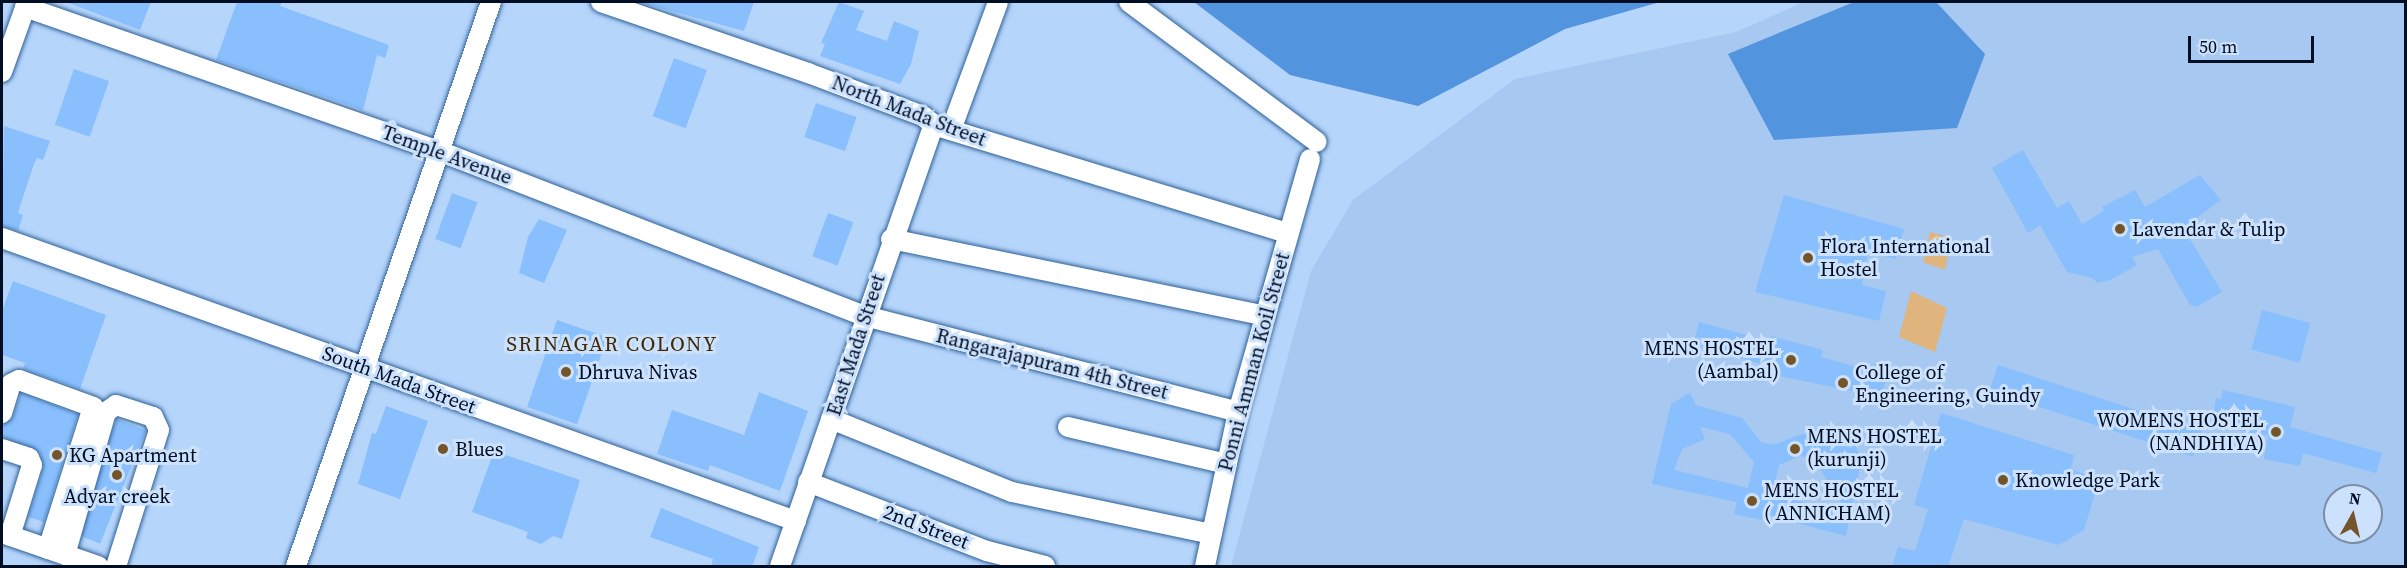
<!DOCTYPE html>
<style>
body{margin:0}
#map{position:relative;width:2407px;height:568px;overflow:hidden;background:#b5d5fb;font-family:"Source Serif 4",serif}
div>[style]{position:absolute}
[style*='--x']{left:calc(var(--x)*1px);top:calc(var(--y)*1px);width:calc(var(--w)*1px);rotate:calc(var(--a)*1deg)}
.built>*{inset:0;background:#a6c8f1}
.green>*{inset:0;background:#e0b47d}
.water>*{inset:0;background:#5394de}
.building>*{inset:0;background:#89bffd;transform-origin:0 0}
.roads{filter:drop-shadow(0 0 2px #2e6198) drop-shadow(0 0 2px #2e6198)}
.street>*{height:20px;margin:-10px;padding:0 10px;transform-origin:10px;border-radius:10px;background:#fff}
.dots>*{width:16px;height:16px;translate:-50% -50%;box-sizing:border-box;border:3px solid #cce1fb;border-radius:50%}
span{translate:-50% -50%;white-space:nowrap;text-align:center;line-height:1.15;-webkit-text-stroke:6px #cce1fb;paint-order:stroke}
.street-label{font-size:20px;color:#000e24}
.poi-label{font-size:20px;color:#000e24}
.left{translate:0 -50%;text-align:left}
.right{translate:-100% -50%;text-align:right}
.neighbourhood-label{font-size:21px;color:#412905;letter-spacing:1.5px}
.frame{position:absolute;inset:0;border:3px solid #000e24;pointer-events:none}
.north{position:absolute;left:2323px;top:484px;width:60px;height:60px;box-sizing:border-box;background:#cce1fb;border:2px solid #7a8da5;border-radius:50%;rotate:8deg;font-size:16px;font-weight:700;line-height:24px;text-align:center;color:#000e24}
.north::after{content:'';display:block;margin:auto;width:21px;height:27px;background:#74552a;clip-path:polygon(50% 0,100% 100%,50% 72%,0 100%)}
.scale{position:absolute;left:2188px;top:36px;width:126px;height:27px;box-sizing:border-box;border:3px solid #000e24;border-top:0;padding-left:8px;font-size:18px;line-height:21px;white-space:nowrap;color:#000e24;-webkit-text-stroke:4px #cce1fb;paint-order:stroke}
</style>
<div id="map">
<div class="built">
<div style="clip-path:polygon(evenodd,1804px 2px,2405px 2px,2405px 566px,1231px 566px,1311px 271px,1353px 200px,1515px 79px,1736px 32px,1804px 2px,2335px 496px,2371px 496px,2371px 532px,2335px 532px,2335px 496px)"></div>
</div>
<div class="green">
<div style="clip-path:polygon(1930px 232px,1951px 238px,1945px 270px,1923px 262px)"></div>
<div style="clip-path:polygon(1911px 291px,1947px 308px,1935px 352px,1899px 337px)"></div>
</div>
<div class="water">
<div style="clip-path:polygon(1194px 2px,1660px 2px,1565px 29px,1418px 106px,1290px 75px)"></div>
<div style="clip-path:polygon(1854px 2px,1936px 2px,1985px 54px,1957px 128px,1774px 140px,1728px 54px)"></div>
</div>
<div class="building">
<div style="clip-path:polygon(66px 2px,151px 2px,140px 30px)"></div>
<div style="clip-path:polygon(237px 2px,282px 2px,280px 6px,389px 45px,385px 58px,377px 55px,363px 110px,216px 60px)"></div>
<div style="clip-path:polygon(638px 2px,754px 2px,744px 31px)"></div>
<div style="clip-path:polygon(839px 2px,864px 11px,856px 30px,887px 41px,894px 21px,919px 31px,911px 64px,900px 84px,820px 56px,825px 44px,821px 43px)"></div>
<div style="left:674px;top:58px;width:35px;height:62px;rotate:20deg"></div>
<div style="left:74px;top:69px;width:37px;height:59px;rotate:19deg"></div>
<div style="left:816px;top:103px;width:43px;height:36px;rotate:19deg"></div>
<div style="clip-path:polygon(4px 126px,50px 141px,43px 160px,37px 158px,34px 164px,20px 206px,18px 213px,23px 215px,18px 231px,2px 226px)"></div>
<div style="clip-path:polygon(2023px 150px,2057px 208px,2069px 201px,2082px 224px,2104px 211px,2102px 207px,2135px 190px,2145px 207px,2200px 175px,2221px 200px,2183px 228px,2222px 292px,2196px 307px,2190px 305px,2158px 249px,2132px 257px,2137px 265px,2110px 280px,2097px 283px,2093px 278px,2067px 272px,2040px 225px,2028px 233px,1992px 168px)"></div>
<div style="left:452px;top:193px;width:27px;height:49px;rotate:20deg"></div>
<div style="clip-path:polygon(1784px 195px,1904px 229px,1896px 259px,1868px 252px,1862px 285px,1886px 291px,1879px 321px,1755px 292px)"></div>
<div style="left:828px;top:213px;width:27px;height:46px;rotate:20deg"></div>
<div style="clip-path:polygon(539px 219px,567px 230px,544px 283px,519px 273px,528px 237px)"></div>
<div style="clip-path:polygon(13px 281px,106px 315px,80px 389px,23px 369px,25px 363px,2px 355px,2px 311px)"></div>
<div style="left:2262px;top:310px;width:50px;height:41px;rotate:15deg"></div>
<div style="left:557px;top:320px;width:53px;height:92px;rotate:19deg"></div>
<div style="clip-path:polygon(1699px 322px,1768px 341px,1771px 336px,1823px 350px,1821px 357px,1872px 371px,1874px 364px,1889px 369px,1881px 397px,1769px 374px,1771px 367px,1699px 346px,1702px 338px,1695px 337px)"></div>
<div style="left:1998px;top:365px;width:214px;height:27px;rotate:18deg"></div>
<div style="clip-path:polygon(2223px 390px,2295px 407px,2290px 427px,2382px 453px,2376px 473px,2303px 453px,2300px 466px,2264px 459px,2268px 436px,2212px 425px,2216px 398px,2221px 399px)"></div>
<div style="clip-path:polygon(759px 392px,808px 411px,780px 491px,710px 465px,708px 471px,657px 454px,672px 410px,744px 435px)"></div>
<div style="clip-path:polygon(21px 393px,78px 414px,44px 522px,28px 517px,43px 469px,40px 453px,2px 437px,3px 425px,13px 417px)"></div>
<div style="clip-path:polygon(evenodd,1690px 393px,1696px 405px,1742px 418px,1762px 443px,1776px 444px,1802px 434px,1851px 448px,1855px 445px,1866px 465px,1859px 471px,1846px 536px,1763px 514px,1762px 520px,1734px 514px,1737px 502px,1652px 484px,1671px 404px,1690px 393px,1700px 427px,1730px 434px,1754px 462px,1748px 488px,1674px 470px,1682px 449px,1705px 439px,1700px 427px,1690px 393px,1800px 456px,1814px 459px,1848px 514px,1772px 494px,1779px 465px,1800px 456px)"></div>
<div style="clip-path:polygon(386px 406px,428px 421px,400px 499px,358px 484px,372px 433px,376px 434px)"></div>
<div style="clip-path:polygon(1941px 413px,2074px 455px,2071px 469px,2087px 475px,2084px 486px,2096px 490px,2084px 530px,2059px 545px,1964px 519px,1948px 567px,1892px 567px,1898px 547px,1915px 551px,1928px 509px,1914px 505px)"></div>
<div style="left:117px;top:419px;width:31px;height:122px;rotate:22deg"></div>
<div style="clip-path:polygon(494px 451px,580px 480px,562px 539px,553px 536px,541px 544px,526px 538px,528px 532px,472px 512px)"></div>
<div style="clip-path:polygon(661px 508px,759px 547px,752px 567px,711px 567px,713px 559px,650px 537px)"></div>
</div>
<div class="roads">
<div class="street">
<div style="--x:601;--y:2;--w:219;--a:18.9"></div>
<div style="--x:808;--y:73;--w:123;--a:20.5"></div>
<div style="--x:923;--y:116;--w:14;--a:39"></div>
<div style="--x:934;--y:125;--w:370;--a:17"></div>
<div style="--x:1129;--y:2;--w:234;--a:36.7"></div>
<div style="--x:25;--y:7;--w:438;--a:19.2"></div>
<div style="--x:439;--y:151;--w:457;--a:21.2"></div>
<div style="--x:865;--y:316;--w:385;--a:14.4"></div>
<div style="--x:2;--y:72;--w:74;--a:-70.3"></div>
<div style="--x:951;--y:130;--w:136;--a:-69.8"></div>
<div style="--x:2;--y:238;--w:843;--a:19.62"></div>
<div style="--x:891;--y:239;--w:382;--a:11.6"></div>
<div style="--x:2;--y:413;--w:30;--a:-73"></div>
<div style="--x:11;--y:384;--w:9;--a:-27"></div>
<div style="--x:19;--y:380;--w:79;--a:20"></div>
<div style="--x:93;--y:407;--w:149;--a:107.6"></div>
<div style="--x:831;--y:419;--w:195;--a:22"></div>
<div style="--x:1012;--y:492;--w:204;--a:11.9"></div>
<div style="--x:1068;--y:427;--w:163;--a:13.1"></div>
<div style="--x:2;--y:449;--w:28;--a:18"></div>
<div style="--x:29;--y:458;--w:8;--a:67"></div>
<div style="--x:32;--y:465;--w:74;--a:107.2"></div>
<div style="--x:808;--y:482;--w:192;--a:21.1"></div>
<div style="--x:987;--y:551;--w:60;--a:14.5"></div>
<div style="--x:2;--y:533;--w:102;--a:19"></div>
<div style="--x:65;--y:555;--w:149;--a:-74"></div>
<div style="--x:106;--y:412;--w:12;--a:-35"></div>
<div style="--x:116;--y:405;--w:39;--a:18"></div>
<div style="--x:153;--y:417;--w:14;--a:65"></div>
<div style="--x:159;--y:430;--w:143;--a:107.5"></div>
<div style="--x:296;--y:566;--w:597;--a:-70.93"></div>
<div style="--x:780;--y:566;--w:467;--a:-70.8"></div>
<div style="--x:1205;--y:566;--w:157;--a:-77.9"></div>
<div style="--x:1238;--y:412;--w:263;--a:-74.1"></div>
</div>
</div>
<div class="dots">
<div style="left:2120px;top:229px;background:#74552a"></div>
<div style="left:1808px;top:258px;background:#74552a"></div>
<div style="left:1791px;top:360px;background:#74552a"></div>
<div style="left:566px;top:372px;background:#74552a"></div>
<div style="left:1843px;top:383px;background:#74552a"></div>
<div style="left:2276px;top:432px;background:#74552a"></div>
<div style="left:443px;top:449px;background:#74552a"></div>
<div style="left:1795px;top:449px;background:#74552a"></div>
<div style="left:57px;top:455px;background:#74552a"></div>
<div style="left:117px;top:475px;background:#74552a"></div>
<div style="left:2003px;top:480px;background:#74552a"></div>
<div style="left:1752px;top:501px;background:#74552a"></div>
</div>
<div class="street-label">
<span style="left:909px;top:111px;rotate:21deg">North Mada Street</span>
<span style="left:447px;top:155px;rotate:20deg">Temple Avenue</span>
<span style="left:856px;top:345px;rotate:-72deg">East Mada Street</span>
<span style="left:1254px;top:362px;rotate:-75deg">Ponni Amman Koil Street</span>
<span style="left:1052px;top:364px;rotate:14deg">Rangarajapuram 4th Street</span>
<span style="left:399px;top:380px;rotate:20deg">South Mada Street</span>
<span style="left:926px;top:527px;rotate:21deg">2nd Street</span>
</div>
<div class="poi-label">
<span class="left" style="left:2132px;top:229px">Lavendar &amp; Tulip</span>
<span class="left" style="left:1820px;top:258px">Flora International<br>Hostel</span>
<span class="right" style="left:1779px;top:360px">MENS HOSTEL<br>(Aambal)</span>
<span class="left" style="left:578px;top:372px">Dhruva Nivas</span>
<span class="left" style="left:1855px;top:384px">College of<br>Engineering, Guindy</span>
<span class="right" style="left:2264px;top:432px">WOMENS HOSTEL<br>(NANDHIYA)</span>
<span class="left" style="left:1807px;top:448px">MENS HOSTEL<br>(kurunji)</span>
<span class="left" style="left:455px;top:449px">Blues</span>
<span class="left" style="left:69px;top:455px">KG Apartment</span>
<span class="left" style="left:2015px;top:480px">Knowledge Park</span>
<span class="left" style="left:1764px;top:502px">MENS HOSTEL<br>( ANNICHAM)</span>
<span style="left:117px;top:496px">Adyar creek</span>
</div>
<div class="neighbourhood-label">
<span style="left:612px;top:344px">SRINAGAR COLONY</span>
</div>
<div class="frame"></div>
<div class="north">N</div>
<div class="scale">50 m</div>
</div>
